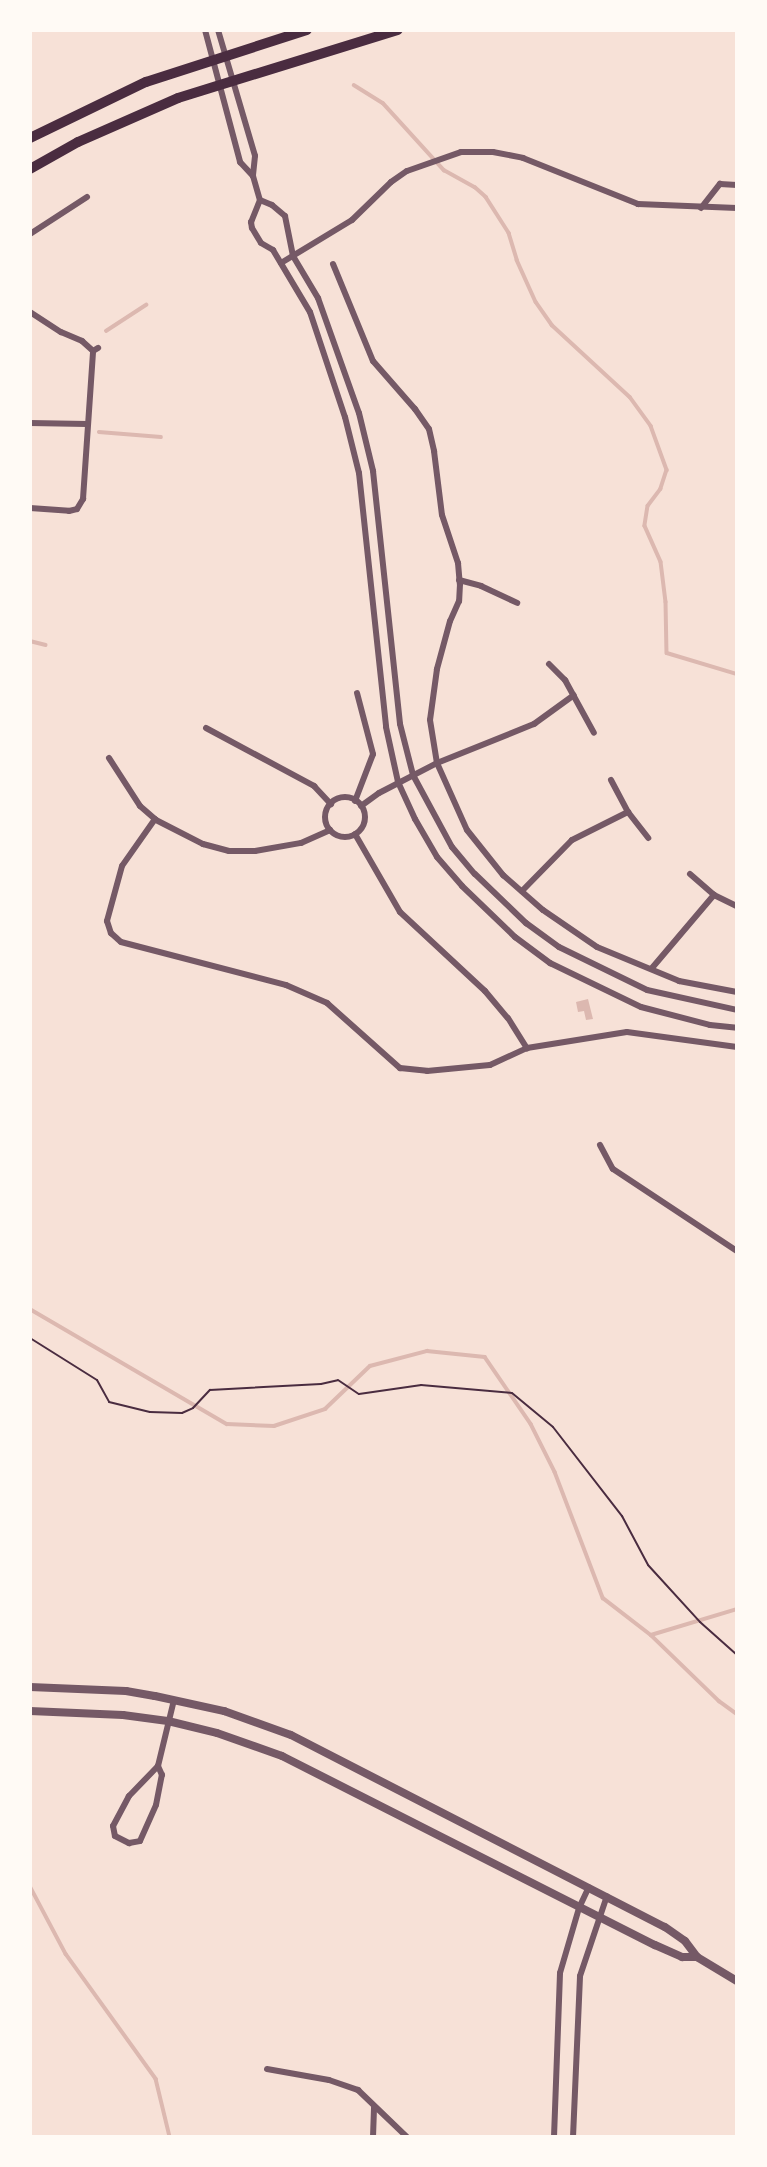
<!DOCTYPE html>
<style>
body{margin:0}
#map{position:relative;width:767px;height:2167px;overflow:hidden;background:#f7e1d7;font-family:"Fira Sans",sans-serif}
div>[style]{position:absolute}
[style*='--x']{left:calc(var(--x)*1px);top:calc(var(--y)*1px);width:calc(var(--w)*1px);rotate:calc(var(--a)*1deg)}
.water>*{inset:0;background:#dcb8b0}
.stream>*{height:3.5px;margin:-1.75px;padding:0 1.75px;transform-origin:1.75px;border-radius:1.75px;background:#dcb8b0}
.path>*{height:2px;margin:-1px;padding:0 1px;transform-origin:1px;border-radius:1px;background:#4a2c40}
.minor>*{height:6px;margin:-3px;padding:0 3px;transform-origin:3px;border-radius:3px;background:#755966}
.minor>.ring{margin:-3px;padding:0;box-sizing:content-box;background:none;border:6px solid #755966;border-radius:50%}
.tertiary>*{height:8px;margin:-4px;padding:0 4px;transform-origin:4px;border-radius:4px;background:#755966}
.primary>*{height:10px;margin:-5px;padding:0 5px;transform-origin:5px;border-radius:5px;background:#4a2c40}
span{translate:-50% -50%;white-space:nowrap;text-align:center;line-height:1.15;-webkit-text-stroke:6px #fffaf5;paint-order:stroke}
.frame{position:absolute;inset:0;border:32px solid #fffaf5;pointer-events:none}
</style>
<div id="map">
<div class="water">
<div style="clip-path:polygon(588px 999px,593px 1019px,586px 1020px,584px 1011px,578px 1012px,576px 1002px)"></div>
</div>
<div class="stream">
<div style="--x:354;--y:85;--w:34;--a:32"></div>
<div style="--x:383;--y:103;--w:91;--a:47.7"></div>
<div style="--x:444;--y:170;--w:35;--a:29"></div>
<div style="--x:475;--y:187;--w:15;--a:42"></div>
<div style="--x:486;--y:197;--w:43;--a:57.4"></div>
<div style="--x:509;--y:233;--w:28;--a:73"></div>
<div style="--x:517;--y:260;--w:46;--a:65.7"></div>
<div style="--x:536;--y:302;--w:28;--a:55"></div>
<div style="--x:552;--y:325;--w:106;--a:42.7"></div>
<div style="--x:630;--y:397;--w:36;--a:54"></div>
<div style="--x:651;--y:426;--w:47;--a:70"></div>
<div style="--x:667;--y:470;--w:20;--a:108"></div>
<div style="--x:661;--y:489;--w:21;--a:127"></div>
<div style="--x:648;--y:506;--w:20;--a:99"></div>
<div style="--x:645;--y:526;--w:39;--a:66"></div>
<div style="--x:661;--y:562;--w:40;--a:82.9"></div>
<div style="--x:666;--y:602;--w:51;--a:88.9"></div>
<div style="--x:667;--y:653;--w:73;--a:16.7"></div>
<div style="--x:106;--y:331;--w:48;--a:-33"></div>
<div style="--x:99;--y:432;--w:62;--a:4.6"></div>
<div style="--x:30;--y:641;--w:16;--a:14"></div>
<div style="--x:30;--y:1309;--w:228;--a:30.3"></div>
<div style="--x:227;--y:1424;--w:47;--a:2.4"></div>
<div style="--x:274;--y:1426;--w:54;--a:-18.4"></div>
<div style="--x:325;--y:1409;--w:62;--a:-43.7"></div>
<div style="--x:370;--y:1366;--w:59;--a:-14.7"></div>
<div style="--x:427;--y:1351;--w:58;--a:5.9"></div>
<div style="--x:485;--y:1357;--w:81;--a:55.5"></div>
<div style="--x:531;--y:1424;--w:54;--a:63.4"></div>
<div style="--x:555;--y:1472;--w:135;--a:69.1"></div>
<div style="--x:603;--y:1598;--w:61;--a:37.6"></div>
<div style="--x:651;--y:1635;--w:90;--a:-16.8"></div>
<div style="--x:651;--y:1635;--w:95;--a:44.1"></div>
<div style="--x:719;--y:1701;--w:22;--a:36"></div>
<div style="--x:30;--y:1886;--w:77;--a:62.1"></div>
<div style="--x:66;--y:1954;--w:154;--a:54.2"></div>
<div style="--x:156;--y:2079;--w:60;--a:76.4"></div>
</div>
<div class="path">
<div style="--x:30;--y:1338;--w:79;--a:32.1"></div>
<div style="--x:97;--y:1380;--w:25;--a:61"></div>
<div style="--x:109;--y:1402;--w:42;--a:13.7"></div>
<div style="--x:150;--y:1412;--w:32;--a:2"></div>
<div style="--x:182;--y:1413;--w:12;--a:-24"></div>
<div style="--x:193;--y:1408;--w:25;--a:-47"></div>
<div style="--x:210;--y:1390;--w:111;--a:-3.1"></div>
<div style="--x:321;--y:1384;--w:17;--a:-13"></div>
<div style="--x:338;--y:1380;--w:25;--a:34"></div>
<div style="--x:359;--y:1394;--w:63;--a:-8.3"></div>
<div style="--x:421;--y:1385;--w:91;--a:5"></div>
<div style="--x:512;--y:1393;--w:53;--a:39.7"></div>
<div style="--x:553;--y:1427;--w:113;--a:52.2"></div>
<div style="--x:622;--y:1516;--w:55;--a:62"></div>
<div style="--x:648;--y:1565;--w:77;--a:47.6"></div>
<div style="--x:700;--y:1622;--w:50;--a:41.7"></div>
</div>
<div class="minor">
<div style="--x:205;--y:30;--w:137;--a:75.1"></div>
<div style="--x:240;--y:162;--w:19;--a:47"></div>
<div style="--x:253;--y:176;--w:25;--a:74"></div>
<div style="--x:260;--y:200;--w:24;--a:112"></div>
<div style="--x:251;--y:222;--w:6;--a:81"></div>
<div style="--x:252;--y:228;--w:17;--a:59"></div>
<div style="--x:261;--y:243;--w:14;--a:30"></div>
<div style="--x:273;--y:250;--w:72;--a:59.2"></div>
<div style="--x:310;--y:312;--w:111;--a:71.6"></div>
<div style="--x:345;--y:417;--w:58;--a:76"></div>
<div style="--x:359;--y:473;--w:255;--a:83.9"></div>
<div style="--x:386;--y:727;--w:56;--a:77.7"></div>
<div style="--x:398;--y:782;--w:41;--a:65.3"></div>
<div style="--x:415;--y:819;--w:44;--a:59.9"></div>
<div style="--x:437;--y:857;--w:38;--a:49"></div>
<div style="--x:462;--y:886;--w:74;--a:43.9"></div>
<div style="--x:515;--y:937;--w:44;--a:36.6"></div>
<div style="--x:550;--y:963;--w:101;--a:25.8"></div>
<div style="--x:641;--y:1007;--w:71;--a:14.6"></div>
<div style="--x:710;--y:1025;--w:27;--a:6"></div>
<div style="--x:218;--y:30;--w:131;--a:73.6"></div>
<div style="--x:255;--y:156;--w:20;--a:96"></div>
<div style="--x:260;--y:200;--w:13;--a:23"></div>
<div style="--x:272;--y:205;--w:17;--a:40"></div>
<div style="--x:285;--y:216;--w:41;--a:78.7"></div>
<div style="--x:293;--y:256;--w:49;--a:59.2"></div>
<div style="--x:318;--y:298;--w:122;--a:70.4"></div>
<div style="--x:359;--y:413;--w:60;--a:76.4"></div>
<div style="--x:373;--y:471;--w:254;--a:83.9"></div>
<div style="--x:400;--y:724;--w:53;--a:75.7"></div>
<div style="--x:413;--y:775;--w:82;--a:61.6"></div>
<div style="--x:452;--y:847;--w:35;--a:50"></div>
<div style="--x:475;--y:874;--w:71;--a:43.9"></div>
<div style="--x:526;--y:923;--w:41;--a:36"></div>
<div style="--x:559;--y:947;--w:98;--a:26"></div>
<div style="--x:647;--y:990;--w:92;--a:12.5"></div>
<div style="--x:701;--y:208;--w:31;--a:-52"></div>
<div style="--x:720;--y:184;--w:17;--a:3"></div>
<div style="--x:30;--y:234;--w:68;--a:-33"></div>
<div style="--x:281;--y:263;--w:83;--a:-31.2"></div>
<div style="--x:352;--y:220;--w:54;--a:-44.3"></div>
<div style="--x:391;--y:182;--w:19;--a:-35"></div>
<div style="--x:407;--y:171;--w:57;--a:-19.4"></div>
<div style="--x:461;--y:152;--w:32;--a:0"></div>
<div style="--x:493;--y:152;--w:31;--a:11"></div>
<div style="--x:523;--y:158;--w:124;--a:21.8"></div>
<div style="--x:638;--y:204;--w:99;--a:2.3"></div>
<div style="--x:333;--y:264;--w:105;--a:67.6"></div>
<div style="--x:373;--y:361;--w:64;--a:48.8"></div>
<div style="--x:415;--y:409;--w:24;--a:55"></div>
<div style="--x:429;--y:429;--w:23;--a:77"></div>
<div style="--x:434;--y:451;--w:64;--a:82.9"></div>
<div style="--x:442;--y:515;--w:51;--a:71.6"></div>
<div style="--x:458;--y:563;--w:21;--a:85"></div>
<div style="--x:460;--y:584;--w:17;--a:93"></div>
<div style="--x:459;--y:601;--w:22;--a:114"></div>
<div style="--x:450;--y:621;--w:50;--a:105.2"></div>
<div style="--x:437;--y:669;--w:51;--a:97.8"></div>
<div style="--x:430;--y:720;--w:44;--a:80.8"></div>
<div style="--x:437;--y:763;--w:73;--a:65.9"></div>
<div style="--x:467;--y:830;--w:58;--a:51.3"></div>
<div style="--x:503;--y:875;--w:53;--a:41.2"></div>
<div style="--x:543;--y:910;--w:65;--a:34.4"></div>
<div style="--x:597;--y:947;--w:89;--a:22.5"></div>
<div style="--x:679;--y:981;--w:59;--a:10.7"></div>
<div style="--x:30;--y:312;--w:37;--a:33"></div>
<div style="--x:61;--y:332;--w:23;--a:23"></div>
<div style="--x:82;--y:341;--w:15;--a:42"></div>
<div style="--x:93;--y:351;--w:6;--a:-31"></div>
<div style="--x:30;--y:423;--w:57;--a:1"></div>
<div style="--x:30;--y:508;--w:39;--a:4"></div>
<div style="--x:69;--y:511;--w:8;--a:-14"></div>
<div style="--x:77;--y:509;--w:12;--a:-59"></div>
<div style="--x:83;--y:499;--w:148;--a:-86.1"></div>
<div style="--x:459;--y:580;--w:23;--a:15"></div>
<div style="--x:481;--y:586;--w:40;--a:25"></div>
<div style="--x:549;--y:664;--w:23;--a:45"></div>
<div style="--x:565;--y:680;--w:60;--a:61.3"></div>
<div style="--x:206;--y:728;--w:123;--a:28.2"></div>
<div style="--x:314;--y:786;--w:25;--a:47"></div>
<div style="--x:109;--y:758;--w:57;--a:57.1"></div>
<div style="--x:140;--y:806;--w:21;--a:41"></div>
<div style="--x:156;--y:820;--w:53;--a:27.1"></div>
<div style="--x:203;--y:844;--w:27;--a:15"></div>
<div style="--x:229;--y:851;--w:26;--a:0"></div>
<div style="--x:255;--y:851;--w:47;--a:-9.9"></div>
<div style="--x:301;--y:843;--w:32;--a:-24"></div>
<div style="--x:611;--y:780;--w:36;--a:62"></div>
<div style="--x:628;--y:812;--w:33;--a:52"></div>
<div class="ring" style="left:325px;top:797px;width:34px;height:34px"></div>
<div style="--x:355;--y:801;--w:50;--a:-69"></div>
<div style="--x:373;--y:754;--w:63;--a:-104.7"></div>
<div style="--x:361;--y:806;--w:22;--a:-36"></div>
<div style="--x:379;--y:793;--w:65;--a:-27.3"></div>
<div style="--x:437;--y:763;--w:105;--a:-21.9"></div>
<div style="--x:534;--y:724;--w:49;--a:-35.9"></div>
<div style="--x:155;--y:819;--w:57;--a:125.1"></div>
<div style="--x:122;--y:866;--w:57;--a:105.3"></div>
<div style="--x:107;--y:921;--w:13;--a:72"></div>
<div style="--x:111;--y:933;--w:13;--a:42"></div>
<div style="--x:121;--y:942;--w:171;--a:14.6"></div>
<div style="--x:286;--y:985;--w:45;--a:23.7"></div>
<div style="--x:327;--y:1003;--w:98;--a:41.7"></div>
<div style="--x:400;--y:1068;--w:27;--a:6"></div>
<div style="--x:427;--y:1071;--w:63;--a:-5.4"></div>
<div style="--x:490;--y:1065;--w:41;--a:-24.7"></div>
<div style="--x:527;--y:1048;--w:101;--a:-9.1"></div>
<div style="--x:627;--y:1032;--w:111;--a:7.8"></div>
<div style="--x:355;--y:834;--w:90;--a:60"></div>
<div style="--x:400;--y:912;--w:116;--a:42.9"></div>
<div style="--x:485;--y:991;--w:35;--a:50"></div>
<div style="--x:508;--y:1018;--w:36;--a:58"></div>
<div style="--x:690;--y:874;--w:32;--a:41"></div>
<div style="--x:714;--y:895;--w:25;--a:26"></div>
<div style="--x:522;--y:891;--w:71;--a:-45.6"></div>
<div style="--x:572;--y:840;--w:63;--a:-26.6"></div>
<div style="--x:652;--y:968;--w:96;--a:-49.7"></div>
<div style="--x:600;--y:1145;--w:27;--a:62"></div>
<div style="--x:613;--y:1169;--w:149;--a:33.5"></div>
<div style="--x:158;--y:1766;--w:42;--a:134"></div>
<div style="--x:129;--y:1796;--w:34;--a:118"></div>
<div style="--x:113;--y:1826;--w:10;--a:79"></div>
<div style="--x:115;--y:1836;--w:16;--a:27"></div>
<div style="--x:129;--y:1843;--w:11;--a:-10"></div>
<div style="--x:140;--y:1841;--w:39;--a:-66"></div>
<div style="--x:156;--y:1805;--w:31;--a:-79"></div>
<div style="--x:162;--y:1775;--w:10;--a:-114"></div>
<div style="--x:158;--y:1766;--w:68;--a:-76.4"></div>
<div style="--x:267;--y:2069;--w:63;--a:10.1"></div>
<div style="--x:329;--y:2080;--w:31;--a:19"></div>
<div style="--x:358;--y:2090;--w:68;--a:43.8"></div>
<div style="--x:373;--y:2137;--w:30;--a:-88"></div>
<div style="--x:554;--y:2137;--w:164;--a:-87.9"></div>
<div style="--x:560;--y:1973;--w:68;--a:-73.7"></div>
<div style="--x:579;--y:1908;--w:23;--a:-65"></div>
<div style="--x:573;--y:2137;--w:161;--a:-87.5"></div>
<div style="--x:580;--y:1976;--w:84;--a:-71.4"></div>
</div>
<div class="tertiary">
<div style="--x:30;--y:1687;--w:96;--a:2.4"></div>
<div style="--x:126;--y:1691;--w:29;--a:10"></div>
<div style="--x:155;--y:1696;--w:71;--a:12.3"></div>
<div style="--x:224;--y:1711;--w:71;--a:19.7"></div>
<div style="--x:291;--y:1735;--w:420;--a:27.2"></div>
<div style="--x:665;--y:1927;--w:24;--a:35"></div>
<div style="--x:685;--y:1941;--w:20;--a:53"></div>
<div style="--x:697;--y:1957;--w:47;--a:31"></div>
<div style="--x:30;--y:1711;--w:93;--a:2.5"></div>
<div style="--x:123;--y:1715;--w:45;--a:7.6"></div>
<div style="--x:168;--y:1721;--w:50;--a:13.8"></div>
<div style="--x:217;--y:1733;--w:69;--a:19.5"></div>
<div style="--x:282;--y:1756;--w:418;--a:26.9"></div>
<div style="--x:655;--y:1945;--w:30;--a:24"></div>
<div style="--x:682;--y:1957;--w:15;--a:0"></div>
</div>
<div class="primary">
<div style="--x:30;--y:138;--w:129;--a:-25.8"></div>
<div style="--x:146;--y:82;--w:169;--a:-17.9"></div>
<div style="--x:30;--y:169;--w:55;--a:-29.4"></div>
<div style="--x:78;--y:142;--w:109;--a:-23.7"></div>
<div style="--x:178;--y:98;--w:230;--a:-17.2"></div>
</div>
<div class="frame"></div>
</div>
